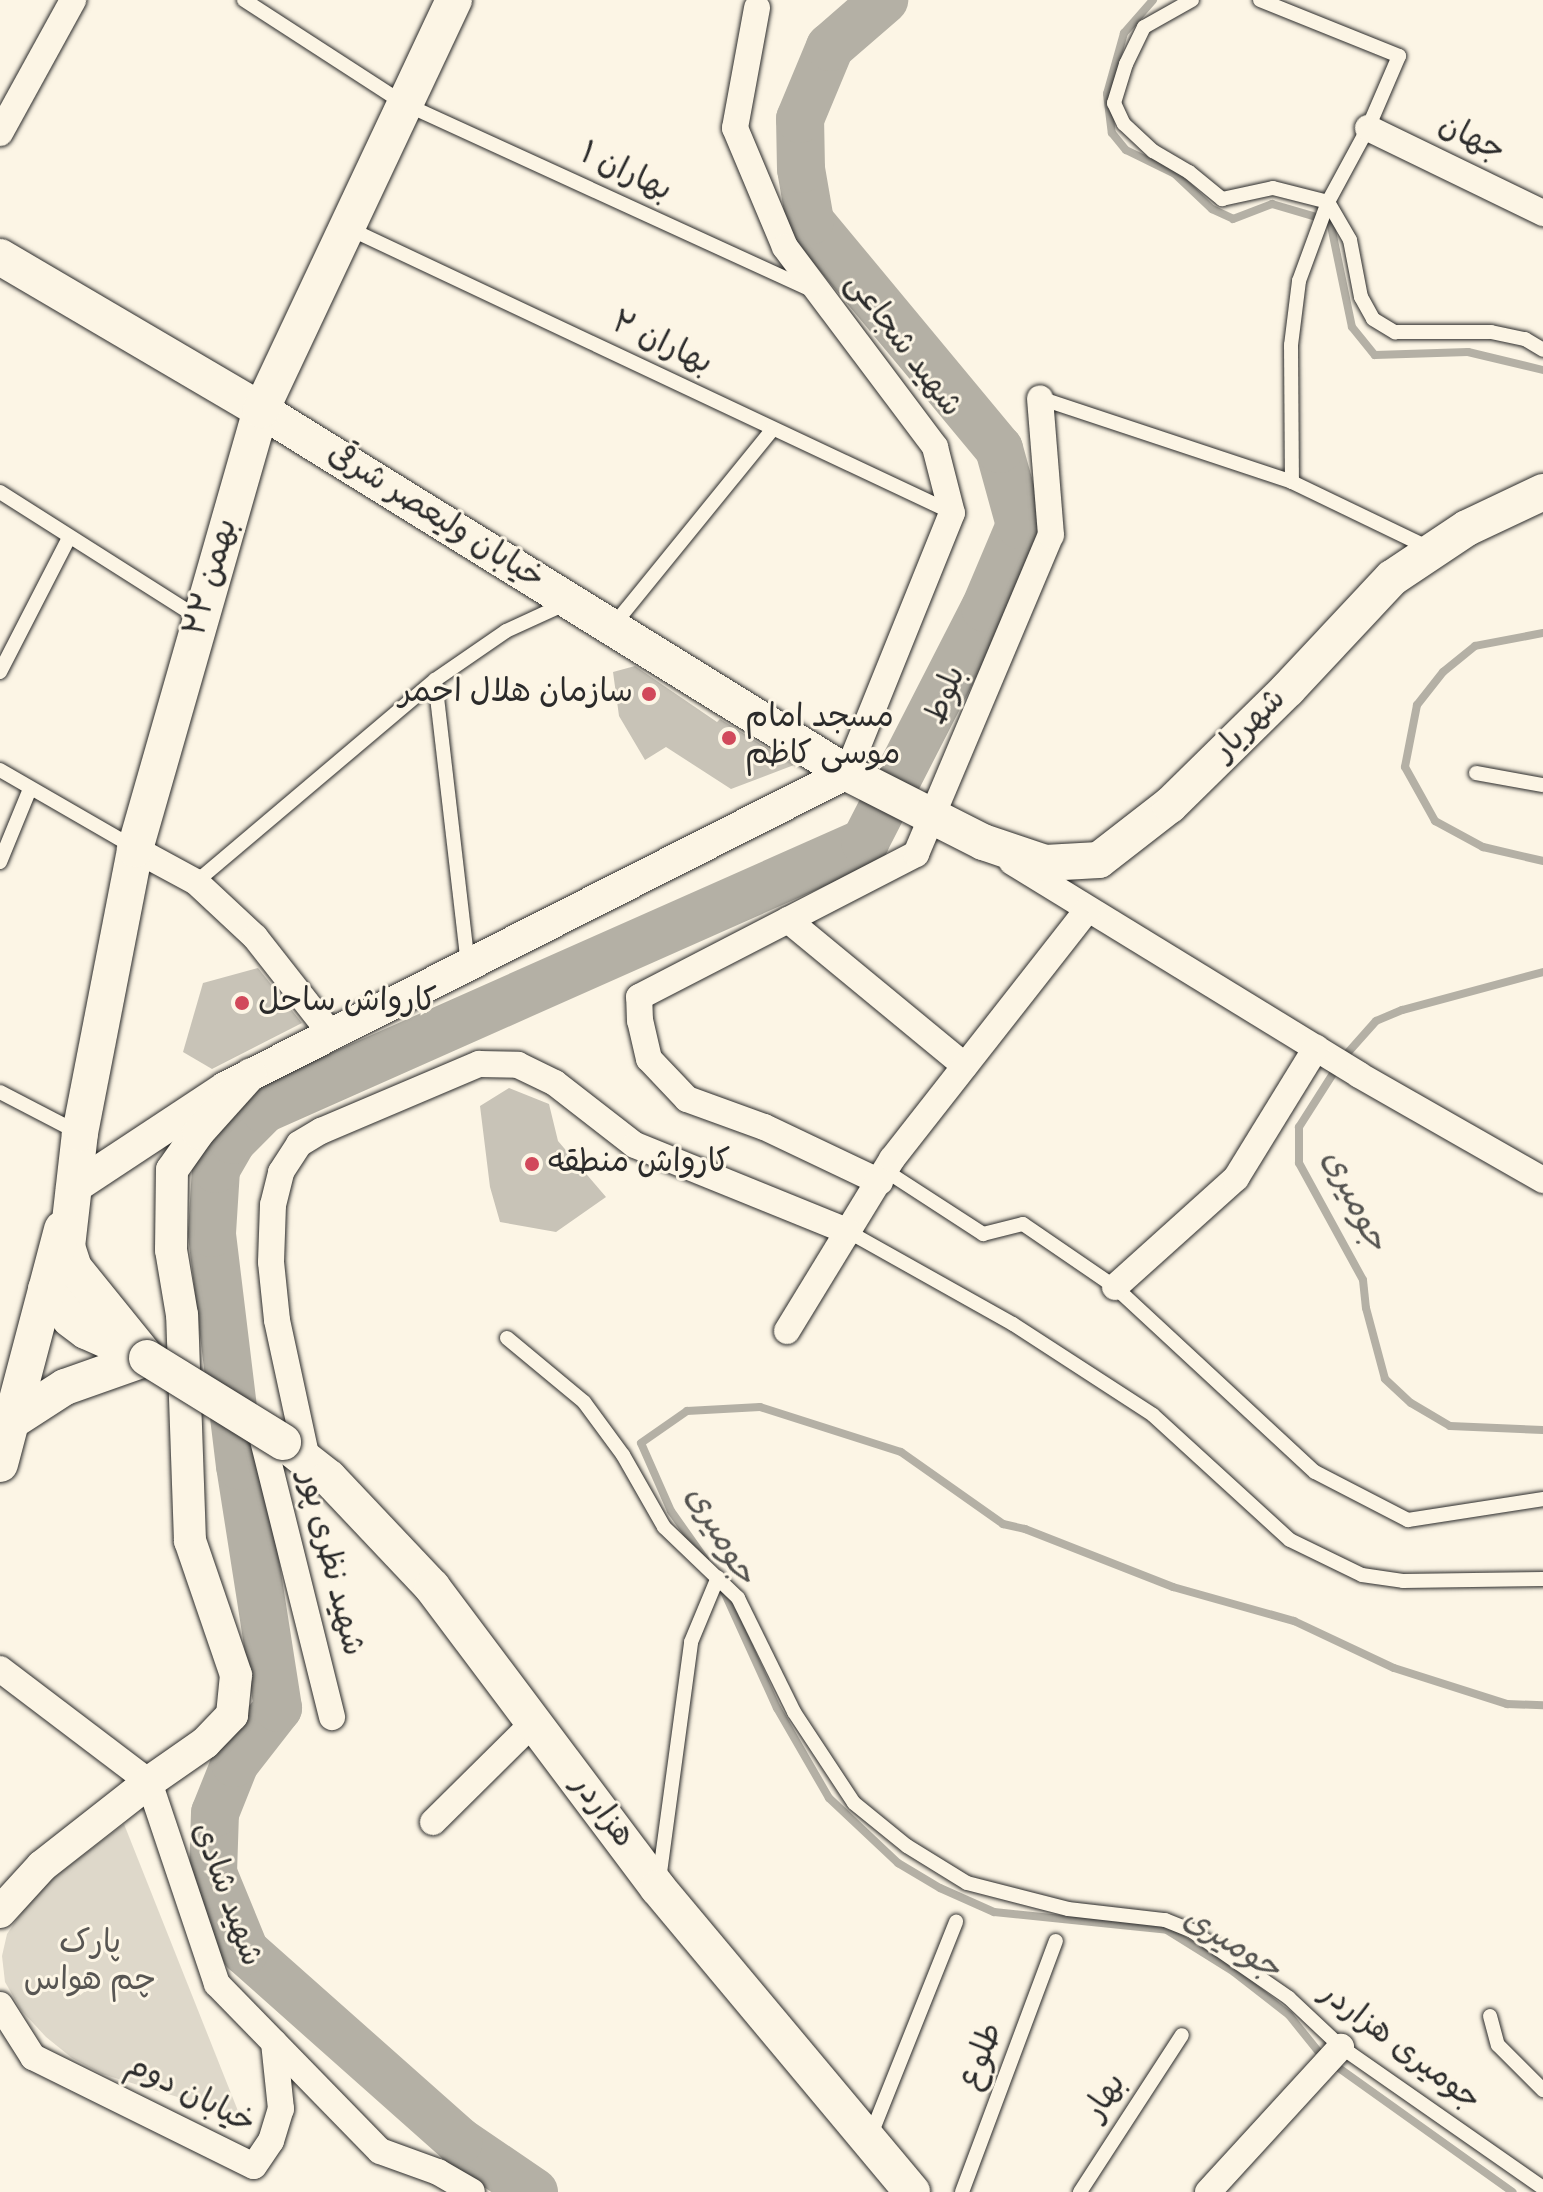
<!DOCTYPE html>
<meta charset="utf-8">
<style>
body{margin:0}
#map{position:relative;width:1543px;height:2192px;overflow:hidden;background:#fcf5e5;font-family:"Indie Flower","Playpen Sans Arabic",sans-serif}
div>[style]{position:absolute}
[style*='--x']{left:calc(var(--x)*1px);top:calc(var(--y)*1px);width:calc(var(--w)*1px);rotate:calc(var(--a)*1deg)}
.green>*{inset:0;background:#ded8ca}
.stream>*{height:8px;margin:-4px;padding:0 4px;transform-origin:4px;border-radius:4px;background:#b4b0a5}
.river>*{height:48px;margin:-24px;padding:0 24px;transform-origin:24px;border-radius:24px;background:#b4b0a5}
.building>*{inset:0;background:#c8c3b7}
.roads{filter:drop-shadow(0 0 2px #2b2b2b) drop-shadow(0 0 2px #2b2b2b)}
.service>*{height:14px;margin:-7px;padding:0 7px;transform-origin:7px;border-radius:7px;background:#fcf5e5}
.minor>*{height:26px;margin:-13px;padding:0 13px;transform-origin:13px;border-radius:13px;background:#fcf5e5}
.tertiary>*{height:32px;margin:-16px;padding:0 16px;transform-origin:16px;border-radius:16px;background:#fcf5e5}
.secondary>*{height:36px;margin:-18px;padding:0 18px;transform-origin:18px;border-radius:18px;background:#fcf5e5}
.bridges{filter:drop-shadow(0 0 2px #2b2b2b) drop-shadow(0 0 2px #2b2b2b)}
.secondary-bridge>*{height:36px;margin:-18px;padding:0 18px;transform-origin:18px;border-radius:18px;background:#fcf5e5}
.dots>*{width:22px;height:22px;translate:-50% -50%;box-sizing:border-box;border:4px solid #fcf5e5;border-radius:50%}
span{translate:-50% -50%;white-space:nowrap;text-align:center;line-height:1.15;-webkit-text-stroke:6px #fcf5e5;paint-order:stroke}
.street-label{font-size:32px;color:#2b2b2b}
.poi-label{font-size:32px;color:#2b2b2b}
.right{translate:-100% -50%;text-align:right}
.left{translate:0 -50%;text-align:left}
.park-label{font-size:32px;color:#585653}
.water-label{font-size:34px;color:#545350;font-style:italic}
</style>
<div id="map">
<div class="green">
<div style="clip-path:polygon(124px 1824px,240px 2116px,102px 2074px,72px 2058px,46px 2037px,21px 2010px,5px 1982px,2px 1956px,7px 1934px,36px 1891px)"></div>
</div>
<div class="stream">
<div style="--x:1153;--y:0;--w:44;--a:131.3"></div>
<div style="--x:1124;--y:33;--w:63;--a:105.6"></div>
<div style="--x:1107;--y:94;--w:39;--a:83"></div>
<div style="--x:1112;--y:133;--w:22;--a:51"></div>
<div style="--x:1126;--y:150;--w:55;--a:26.1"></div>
<div style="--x:1175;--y:174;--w:51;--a:43.4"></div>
<div style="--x:1212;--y:209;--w:23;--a:25"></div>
<div style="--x:1233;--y:219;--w:42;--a:-21"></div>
<div style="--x:1272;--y:204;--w:60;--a:16.3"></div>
<div style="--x:1330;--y:221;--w:108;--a:78.3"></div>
<div style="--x:1352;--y:327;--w:36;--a:51"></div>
<div style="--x:1375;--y:355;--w:93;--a:-1.8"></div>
<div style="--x:1468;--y:352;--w:77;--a:13.5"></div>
<div style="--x:1543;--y:633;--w:69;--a:169.2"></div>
<div style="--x:1475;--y:646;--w:41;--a:140.9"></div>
<div style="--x:1443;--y:672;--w:42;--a:128.2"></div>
<div style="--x:1417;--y:705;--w:63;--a:101"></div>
<div style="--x:1405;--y:767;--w:62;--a:60.9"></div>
<div style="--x:1435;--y:821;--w:55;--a:28.4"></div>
<div style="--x:1483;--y:847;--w:62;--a:13.1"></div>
<div style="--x:1543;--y:972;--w:146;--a:164.9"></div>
<div style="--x:1402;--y:1010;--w:28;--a:157"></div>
<div style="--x:1376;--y:1021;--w:50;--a:131.7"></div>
<div style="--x:1343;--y:1058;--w:82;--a:122.5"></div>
<div style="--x:1299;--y:1127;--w:36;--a:90"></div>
<div style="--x:1299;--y:1163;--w:133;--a:61.3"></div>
<div style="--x:1363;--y:1280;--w:28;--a:84"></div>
<div style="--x:1366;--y:1308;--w:73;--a:75"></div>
<div style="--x:1385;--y:1379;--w:35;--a:43"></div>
<div style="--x:1411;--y:1403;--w:45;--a:30.5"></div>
<div style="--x:1450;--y:1426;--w:93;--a:2.5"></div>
<div style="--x:705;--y:1559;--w:59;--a:-125.3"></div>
<div style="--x:671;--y:1511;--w:74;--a:-113.8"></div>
<div style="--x:641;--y:1443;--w:56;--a:-34.8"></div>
<div style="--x:687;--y:1411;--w:73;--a:-3.1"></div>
<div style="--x:760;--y:1407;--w:148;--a:17.7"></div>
<div style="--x:901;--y:1452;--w:125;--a:35.2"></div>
<div style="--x:1003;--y:1524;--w:23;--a:13"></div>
<div style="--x:1025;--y:1529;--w:159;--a:21.4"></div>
<div style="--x:1173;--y:1587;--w:126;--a:15.7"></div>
<div style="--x:1294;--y:1621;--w:110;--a:25.2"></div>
<div style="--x:1394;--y:1668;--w:119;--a:17.7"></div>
<div style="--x:1507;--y:1704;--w:36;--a:2"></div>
<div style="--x:722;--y:1587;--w:133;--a:65.6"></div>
<div style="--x:777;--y:1708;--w:104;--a:60"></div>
<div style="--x:829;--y:1798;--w:95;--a:43.3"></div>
<div style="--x:898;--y:1863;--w:49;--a:30.8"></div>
<div style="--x:940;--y:1888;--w:59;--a:24"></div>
<div style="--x:994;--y:1912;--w:174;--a:5.9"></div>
<div style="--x:1167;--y:1930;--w:79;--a:32.1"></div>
<div style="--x:1234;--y:1972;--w:70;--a:38"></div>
<div style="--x:1289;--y:2015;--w:53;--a:51.2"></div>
<div style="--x:1322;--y:2056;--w:234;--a:35.5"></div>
</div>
<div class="river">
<div style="--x:534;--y:2192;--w:91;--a:-145.8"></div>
<div style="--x:459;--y:2141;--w:286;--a:-138.4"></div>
<div style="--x:245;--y:1951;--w:84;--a:-112.3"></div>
<div style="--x:213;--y:1873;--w:60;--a:-88.1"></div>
<div style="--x:215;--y:1813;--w:54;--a:-68.2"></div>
<div style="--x:235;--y:1763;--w:70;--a:-52"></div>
<div style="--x:278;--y:1708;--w:245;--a:-98.9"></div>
<div style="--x:240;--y:1466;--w:235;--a:-96.9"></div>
<div style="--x:212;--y:1233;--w:64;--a:-86.4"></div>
<div style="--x:216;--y:1169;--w:34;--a:-60"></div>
<div style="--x:233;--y:1140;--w:44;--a:-45"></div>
<div style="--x:264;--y:1109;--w:658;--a:-23.95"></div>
<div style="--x:865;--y:842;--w:263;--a:-62.9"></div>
<div style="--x:985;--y:608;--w:90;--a:-67.1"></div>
<div style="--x:1020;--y:525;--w:79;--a:-105.4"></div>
<div style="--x:999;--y:449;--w:296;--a:-129.7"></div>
<div style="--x:810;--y:221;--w:53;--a:-99.8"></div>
<div style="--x:801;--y:169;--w:50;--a:-91.1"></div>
<div style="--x:800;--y:119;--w:78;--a:-67.4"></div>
<div style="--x:830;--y:47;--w:72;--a:-41"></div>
</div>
<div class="building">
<div style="clip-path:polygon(635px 666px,717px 722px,720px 719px,794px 765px,731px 789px,666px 747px,645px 760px,619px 716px,613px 672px)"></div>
<div style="clip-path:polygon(258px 968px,302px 1023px,212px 1069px,183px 1052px,203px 983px)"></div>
<div style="clip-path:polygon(509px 1088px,549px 1104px,558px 1141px,606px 1197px,556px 1232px,500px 1222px,490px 1187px,480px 1106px)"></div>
</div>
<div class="roads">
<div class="service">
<div style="--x:244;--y:0;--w:192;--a:32.9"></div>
<div style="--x:405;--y:104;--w:445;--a:24.6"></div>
<div style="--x:1192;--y:0;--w:55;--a:150.6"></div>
<div style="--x:1144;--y:27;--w:41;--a:115.9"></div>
<div style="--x:1126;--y:64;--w:41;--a:107.1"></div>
<div style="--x:1114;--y:103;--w:23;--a:65"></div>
<div style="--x:1124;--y:124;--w:40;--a:43"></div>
<div style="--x:1153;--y:151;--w:42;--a:30.3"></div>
<div style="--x:1189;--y:172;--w:43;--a:39.3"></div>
<div style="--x:1222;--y:199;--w:52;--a:-12.2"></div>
<div style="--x:1273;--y:188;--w:57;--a:14.3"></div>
<div style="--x:1328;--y:202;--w:44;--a:59.9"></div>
<div style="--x:1350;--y:240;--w:58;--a:79.1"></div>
<div style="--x:1361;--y:297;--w:25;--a:61"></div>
<div style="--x:1373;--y:319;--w:26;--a:31"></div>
<div style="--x:1395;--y:332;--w:96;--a:0"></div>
<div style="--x:1491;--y:332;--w:35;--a:12"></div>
<div style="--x:1525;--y:339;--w:21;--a:31"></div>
<div style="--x:1260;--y:0;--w:150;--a:21.9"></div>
<div style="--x:1399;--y:56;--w:78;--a:113.3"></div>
<div style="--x:1368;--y:128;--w:84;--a:118.4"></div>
<div style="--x:1328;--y:202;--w:84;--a:110.2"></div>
<div style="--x:1299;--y:281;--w:64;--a:97.1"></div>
<div style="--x:1291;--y:345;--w:137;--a:89.6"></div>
<div style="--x:1292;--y:482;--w:154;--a:25.7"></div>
<div style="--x:348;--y:228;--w:667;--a:25.22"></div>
<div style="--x:1040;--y:398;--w:266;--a:18.4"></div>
<div style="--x:0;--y:492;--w:237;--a:32.4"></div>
<div style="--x:612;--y:627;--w:255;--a:-50.9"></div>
<div style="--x:0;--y:672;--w:151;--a:-62.8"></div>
<div style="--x:435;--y:680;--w:286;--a:83.4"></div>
<div style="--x:0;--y:770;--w:156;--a:30"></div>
<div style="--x:1476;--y:773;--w:68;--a:10.2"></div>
<div style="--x:0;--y:862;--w:79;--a:-67.7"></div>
<div style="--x:196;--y:882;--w:313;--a:-40.2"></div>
<div style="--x:435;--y:680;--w:86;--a:-34.6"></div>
<div style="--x:506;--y:631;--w:65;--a:-24.6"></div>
<div style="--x:0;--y:1092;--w:89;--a:27.4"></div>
<div style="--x:886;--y:1171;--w:116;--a:33"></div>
<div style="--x:983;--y:1234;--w:41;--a:-14"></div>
<div style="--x:1023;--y:1224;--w:112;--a:34.4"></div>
<div style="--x:1115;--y:1287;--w:272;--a:42.8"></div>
<div style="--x:1315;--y:1472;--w:105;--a:27.3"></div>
<div style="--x:1408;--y:1520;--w:137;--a:-8.8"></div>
<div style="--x:849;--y:1232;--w:188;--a:29.3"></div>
<div style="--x:1013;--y:1324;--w:167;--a:33"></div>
<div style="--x:1153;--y:1415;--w:185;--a:42.4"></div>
<div style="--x:1290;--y:1540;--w:80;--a:25.9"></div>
<div style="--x:1362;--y:1575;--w:41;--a:8.3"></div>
<div style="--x:1403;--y:1581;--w:140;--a:-0.8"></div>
<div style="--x:507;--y:1338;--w:100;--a:39.7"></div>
<div style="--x:584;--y:1402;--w:66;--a:53.7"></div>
<div style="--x:623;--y:1455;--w:83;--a:60.3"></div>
<div style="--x:664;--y:1527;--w:103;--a:43.8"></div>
<div style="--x:738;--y:1598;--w:127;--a:63.8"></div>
<div style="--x:794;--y:1712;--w:109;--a:56.6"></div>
<div style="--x:854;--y:1803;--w:68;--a:39.1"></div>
<div style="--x:907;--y:1846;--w:70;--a:31.7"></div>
<div style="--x:967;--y:1883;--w:104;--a:14.4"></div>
<div style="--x:1068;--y:1909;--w:98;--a:6.5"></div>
<div style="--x:1165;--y:1920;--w:29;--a:22"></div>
<div style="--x:1192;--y:1931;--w:118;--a:34.6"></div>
<div style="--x:1289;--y:1998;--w:71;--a:43.3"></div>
<div style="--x:1341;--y:2047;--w:246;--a:34.9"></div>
<div style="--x:659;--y:1880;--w:240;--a:-82.3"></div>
<div style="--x:691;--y:1642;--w:70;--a:-67.4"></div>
<div style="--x:1490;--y:2016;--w:30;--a:75"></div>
<div style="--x:1498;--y:2045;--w:64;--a:45"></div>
<div style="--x:870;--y:2137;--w:232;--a:-68.2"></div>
<div style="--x:962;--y:2192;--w:268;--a:-69.5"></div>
<div style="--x:1080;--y:2192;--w:187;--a:-57"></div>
</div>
<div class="minor">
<div style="--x:757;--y:8;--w:122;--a:100.4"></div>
<div style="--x:735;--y:128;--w:129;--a:67.2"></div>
<div style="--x:785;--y:247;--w:250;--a:53.1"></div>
<div style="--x:935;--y:447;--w:68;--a:75.6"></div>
<div style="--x:952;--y:513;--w:280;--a:112"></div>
<div style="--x:1368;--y:128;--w:195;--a:25.9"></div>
<div style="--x:0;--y:133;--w:152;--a:-61.2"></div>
<div style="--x:135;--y:849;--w:69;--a:28.4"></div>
<div style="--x:196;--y:882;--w:81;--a:43"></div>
<div style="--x:255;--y:937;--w:123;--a:51.9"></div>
<div style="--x:1012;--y:862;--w:407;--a:31.5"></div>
<div style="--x:1359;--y:1075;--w:212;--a:29.7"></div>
<div style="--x:788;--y:920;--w:229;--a:39.5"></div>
<div style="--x:880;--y:1182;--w:128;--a:-154.6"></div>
<div style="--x:764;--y:1127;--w:82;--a:-160"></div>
<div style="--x:687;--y:1099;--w:55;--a:-133.5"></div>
<div style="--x:649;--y:1059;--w:39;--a:-103"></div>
<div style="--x:640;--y:1021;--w:24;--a:-92"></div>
<div style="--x:639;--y:997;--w:312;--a:-27.3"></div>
<div style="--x:916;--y:854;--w:346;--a:-67.1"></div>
<div style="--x:1051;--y:535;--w:137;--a:-94.6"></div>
<div style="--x:1115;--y:1287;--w:163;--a:-42"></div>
<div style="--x:1236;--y:1178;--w:153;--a:-58.4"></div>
<div style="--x:787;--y:1331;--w:202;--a:-58.6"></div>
<div style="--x:892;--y:1159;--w:316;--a:-51.9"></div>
<div style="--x:260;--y:1428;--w:298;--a:76"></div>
<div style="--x:307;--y:1459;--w:142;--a:-102.2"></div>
<div style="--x:277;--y:1320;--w:58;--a:-95.9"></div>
<div style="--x:271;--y:1262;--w:57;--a:-88"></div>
<div style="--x:273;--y:1205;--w:34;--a:-76"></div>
<div style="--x:281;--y:1172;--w:33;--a:-57"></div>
<div style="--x:299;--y:1144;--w:26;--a:-31"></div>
<div style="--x:321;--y:1131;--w:172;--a:-23"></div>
<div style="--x:479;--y:1064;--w:39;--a:1"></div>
<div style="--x:518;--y:1065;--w:41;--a:25.9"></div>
<div style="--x:555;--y:1083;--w:101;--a:37.8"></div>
<div style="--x:635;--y:1145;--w:231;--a:22.1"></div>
<div style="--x:0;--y:1669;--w:187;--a:37.2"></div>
<div style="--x:149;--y:1782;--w:213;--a:71.4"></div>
<div style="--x:217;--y:1984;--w:233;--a:45.7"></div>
<div style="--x:380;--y:2151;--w:62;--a:19.9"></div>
<div style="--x:438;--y:2172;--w:39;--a:30"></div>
<div style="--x:433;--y:1822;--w:142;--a:-44.7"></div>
<div style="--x:0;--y:2005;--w:62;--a:57.6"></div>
<div style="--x:33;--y:2057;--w:246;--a:26.3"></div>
<div style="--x:254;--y:2166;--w:30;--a:-56"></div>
<div style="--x:271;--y:2141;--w:34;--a:-73"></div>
<div style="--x:281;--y:2109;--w:67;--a:-96"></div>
<div style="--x:1208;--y:2192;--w:197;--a:-47.5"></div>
</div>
<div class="tertiary">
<div style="--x:72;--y:1189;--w:183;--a:-33.4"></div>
<div style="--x:225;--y:1088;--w:697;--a:-26.86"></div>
<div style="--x:0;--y:1912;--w:62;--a:-47.6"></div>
<div style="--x:42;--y:1866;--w:136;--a:-38.1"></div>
<div style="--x:149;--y:1782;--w:68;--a:-34.9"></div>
<div style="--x:205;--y:1743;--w:39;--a:-46"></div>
<div style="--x:232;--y:1715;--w:40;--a:-84.3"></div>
<div style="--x:236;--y:1675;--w:142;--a:-108.9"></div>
<div style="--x:190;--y:1541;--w:226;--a:-92"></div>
<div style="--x:182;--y:1315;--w:66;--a:-99.6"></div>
<div style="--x:171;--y:1250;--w:80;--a:-89.3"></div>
<div style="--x:172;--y:1170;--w:45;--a:-54.9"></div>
<div style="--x:198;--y:1133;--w:79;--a:-48.1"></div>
</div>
<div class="secondary">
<div style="--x:0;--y:257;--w:303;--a:30.4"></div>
<div style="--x:261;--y:410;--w:689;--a:31.78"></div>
<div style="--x:847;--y:773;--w:153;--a:26.9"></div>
<div style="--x:983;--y:842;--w:65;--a:18.7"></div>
<div style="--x:1045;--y:863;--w:54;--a:-3.2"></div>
<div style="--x:1099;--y:860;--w:90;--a:-37.8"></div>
<div style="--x:1170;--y:805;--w:165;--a:-44.5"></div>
<div style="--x:1288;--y:689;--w:152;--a:-46.9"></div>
<div style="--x:1392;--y:578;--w:90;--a:-33.7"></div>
<div style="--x:1467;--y:528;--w:84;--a:-25.3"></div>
<div style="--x:46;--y:1289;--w:38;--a:51"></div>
<div style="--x:70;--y:1319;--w:20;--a:37"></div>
<div style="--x:86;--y:1331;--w:57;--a:23.9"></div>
<div style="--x:147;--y:1358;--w:116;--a:-129"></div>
<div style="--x:74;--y:1268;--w:22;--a:-108"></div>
<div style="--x:67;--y:1247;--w:115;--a:-83.5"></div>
<div style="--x:80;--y:1133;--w:289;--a:-79"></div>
<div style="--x:135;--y:849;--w:457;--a:-74"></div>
<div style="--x:261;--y:410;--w:453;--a:-64.8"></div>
<div style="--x:12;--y:1421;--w:63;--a:-32.7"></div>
<div style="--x:65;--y:1387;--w:87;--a:-19.5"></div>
<div style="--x:283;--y:1442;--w:58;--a:38"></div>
<div style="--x:329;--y:1478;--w:150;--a:46.6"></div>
<div style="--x:432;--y:1587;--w:376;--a:53.1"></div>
<div style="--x:658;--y:1888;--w:396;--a:50.1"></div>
<div style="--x:0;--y:1464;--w:243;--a:-75.2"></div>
</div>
</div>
<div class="bridges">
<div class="secondary-bridge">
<div style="--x:147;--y:1358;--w:160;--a:31.7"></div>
</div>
</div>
<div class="dots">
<div style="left:649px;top:694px;background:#d1495b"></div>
<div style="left:729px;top:738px;background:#d1495b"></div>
<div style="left:242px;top:1003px;background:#d1495b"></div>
<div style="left:532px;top:1164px;background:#d1495b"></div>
</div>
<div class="street-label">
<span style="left:1471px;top:140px;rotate:26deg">جهان</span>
<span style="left:625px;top:174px;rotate:25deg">بهاران ۱</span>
<span style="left:661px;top:345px;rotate:25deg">بهاران ۲</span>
<span style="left:902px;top:346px;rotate:53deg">شهید شجاعی</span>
<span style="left:435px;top:518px;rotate:32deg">خیابان ولیعصر شرقی</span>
<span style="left:213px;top:578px;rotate:-74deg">۲۲ بهمن</span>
<span style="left:947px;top:696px;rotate:-67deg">بلوط</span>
<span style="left:1251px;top:726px;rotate:-45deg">شهریار</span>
<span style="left:329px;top:1564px;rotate:76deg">شهید نظری پور</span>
<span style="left:601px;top:1812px;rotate:53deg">هزاردر</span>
<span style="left:225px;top:1895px;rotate:70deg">شهید شادی</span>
<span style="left:1399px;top:2048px;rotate:37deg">جومیری هزاردر</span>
<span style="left:983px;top:2057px;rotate:-69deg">طلوع</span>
<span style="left:190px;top:2096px;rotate:27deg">خیابان دوم</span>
<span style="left:1107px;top:2098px;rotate:-57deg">بهار</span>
</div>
<div class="poi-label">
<span class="right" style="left:633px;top:694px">سازمان هلال احمر</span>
<span class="left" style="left:745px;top:738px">مسجد امام<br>موسی کاظم</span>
<span class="left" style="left:258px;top:1003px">کارواش ساحل</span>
<span class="left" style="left:548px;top:1164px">کارواش منطقه</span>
</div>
<div class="park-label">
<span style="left:90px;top:1964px">پارک<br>چم هواس</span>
</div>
<div class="water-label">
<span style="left:1353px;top:1201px;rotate:64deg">جومیری</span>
<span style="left:719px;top:1536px;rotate:60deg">جومیری</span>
<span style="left:1231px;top:1945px;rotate:32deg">جومیری</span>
</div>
</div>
